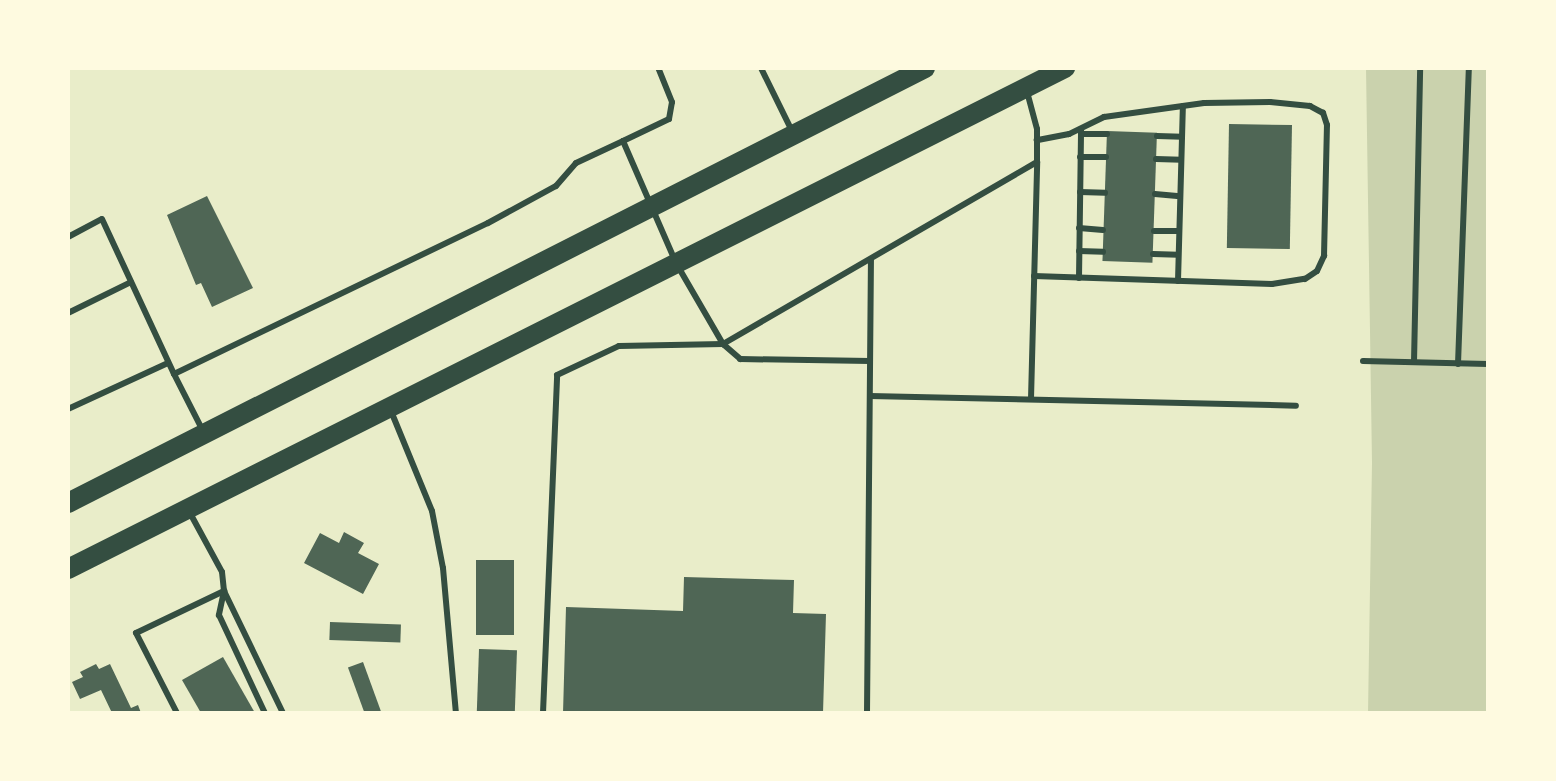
<!DOCTYPE html>
<style>
body{margin:0}
#map{position:relative;width:1556px;height:781px;overflow:hidden;background:#e9edc9;font-family:"Playfair Display",serif}
div>[style]{position:absolute}
[style*='--x']{left:calc(var(--x)*1px);top:calc(var(--y)*1px);width:calc(var(--w)*1px);rotate:calc(var(--a)*1deg)}
.green>*{inset:0;background:#cad2ad}
.building>*{inset:0;background:#4f6655;transform-origin:0 0}
.service>*{height:6px;margin:-3px;padding:0 3px;transform-origin:3px;border-radius:3px;background:#344e41}
.primary>*{height:20px;margin:-10px;padding:0 10px;transform-origin:10px;border-radius:10px;background:#344e41}
span{translate:-50% -50%;white-space:nowrap;text-align:center;line-height:1.15;-webkit-text-stroke:7px #fefae0;paint-order:stroke}
.frame{position:absolute;inset:0;border:70px solid #fefae0;pointer-events:none}
</style>
<div id="map">
<div class="green">
<div style="clip-path:polygon(1366px 68px,1488px 68px,1488px 713px,1368px 713px,1372px 463px)"></div>
</div>
<div class="building">
<div style="left:1229px;top:124px;width:63px;height:124px;rotate:1deg"></div>
<div style="left:1107px;top:131px;width:50px;height:130px;rotate:2deg"></div>
<div style="clip-path:polygon(207px 196px,253px 288px,212px 307px,201px 283px,196px 285px,167px 215px)"></div>
<div style="clip-path:polygon(344px 532px,364px 543px,358px 553px,379px 564px,363px 594px,304px 563px,320px 533px,339px 543px)"></div>
<div style="left:476px;top:560px;width:38px;height:75px"></div>
<div style="clip-path:polygon(684px 577px,794px 580px,793px 613px,826px 614px,823px 713px,563px 713px,566px 607px,683px 611px)"></div>
<div style="left:330px;top:622px;width:71px;height:18px;rotate:2deg"></div>
<div style="left:479px;top:649px;width:38px;height:64px;rotate:2deg"></div>
<div style="clip-path:polygon(223px 657px,255px 713px,201px 713px,182px 680px)"></div>
<div style="left:363px;top:662px;width:54px;height:16px;rotate:70deg"></div>
<div style="clip-path:polygon(96px 664px,99px 669px,110px 664px,131px 708px,138px 705px,141px 713px,112px 713px,101px 690px,80px 699px,72px 682px,83px 677px,80px 672px)"></div>
</div>
<div class="service">
<div style="--x:761;--y:68;--w:72;--a:63.8"></div>
<div style="--x:1081;--y:134;--w:26;--a:0"></div>
<div style="--x:1157;--y:136;--w:25;--a:2"></div>
<div style="--x:623;--y:141;--w:51;--a:-25.6"></div>
<div style="--x:669;--y:119;--w:17;--a:-80"></div>
<div style="--x:672;--y:102;--w:37;--a:-112"></div>
<div style="--x:1080;--y:157;--w:26;--a:0"></div>
<div style="--x:1156;--y:159;--w:25;--a:2"></div>
<div style="--x:1080;--y:192;--w:25;--a:2"></div>
<div style="--x:1155;--y:194;--w:25;--a:5"></div>
<div style="--x:1079;--y:228;--w:24;--a:5"></div>
<div style="--x:1154;--y:231;--w:25;--a:0"></div>
<div style="--x:68;--y:237;--w:38;--a:-28"></div>
<div style="--x:102;--y:219;--w:171;--a:65.1"></div>
<div style="--x:174;--y:374;--w:348;--a:-25.7"></div>
<div style="--x:488;--y:223;--w:77;--a:-28.6"></div>
<div style="--x:556;--y:186;--w:30;--a:-49"></div>
<div style="--x:576;--y:163;--w:52;--a:-25.1"></div>
<div style="--x:623;--y:141;--w:133;--a:66.5"></div>
<div style="--x:676;--y:263;--w:94;--a:59.9"></div>
<div style="--x:723;--y:344;--w:363;--a:-30.1"></div>
<div style="--x:1037;--y:162;--w:33;--a:-90"></div>
<div style="--x:1037;--y:129;--w:39;--a:-105"></div>
<div style="--x:1079;--y:251;--w:24;--a:2"></div>
<div style="--x:1153;--y:254;--w:25;--a:2"></div>
<div style="--x:1034;--y:276;--w:238;--a:1.9"></div>
<div style="--x:1272;--y:284;--w:33;--a:-9"></div>
<div style="--x:1305;--y:279;--w:14;--a:-34"></div>
<div style="--x:1317;--y:271;--w:17;--a:-65"></div>
<div style="--x:1324;--y:256;--w:131;--a:-88.7"></div>
<div style="--x:1327;--y:125;--w:13;--a:-108"></div>
<div style="--x:1323;--y:113;--w:15;--a:-152"></div>
<div style="--x:1310;--y:106;--w:40;--a:-174.3"></div>
<div style="--x:1270;--y:102;--w:66;--a:179.1"></div>
<div style="--x:1204;--y:103;--w:101;--a:172"></div>
<div style="--x:1104;--y:117;--w:39;--a:154"></div>
<div style="--x:1069;--y:134;--w:33;--a:169"></div>
<div style="--x:1079;--y:278;--w:149;--a:-89.2"></div>
<div style="--x:1178;--y:281;--w:175;--a:-88.4"></div>
<div style="--x:68;--y:313;--w:70;--a:-26.2"></div>
<div style="--x:1363;--y:361;--w:125;--a:1.4"></div>
<div style="--x:1414;--y:362;--w:294;--a:-88.8"></div>
<div style="--x:1458;--y:364;--w:296;--a:-87.9"></div>
<div style="--x:174;--y:374;--w:64;--a:63"></div>
<div style="--x:870;--y:396;--w:426;--a:1.3"></div>
<div style="--x:1031;--y:399;--w:237;--a:-88.5"></div>
<div style="--x:68;--y:409;--w:110;--a:-24.7"></div>
<div style="--x:391;--y:411;--w:108;--a:67.7"></div>
<div style="--x:432;--y:511;--w:58;--a:79.1"></div>
<div style="--x:443;--y:568;--w:146;--a:84.9"></div>
<div style="--x:190;--y:513;--w:67;--a:61.5"></div>
<div style="--x:222;--y:572;--w:19;--a:84"></div>
<div style="--x:224;--y:591;--w:25;--a:102"></div>
<div style="--x:219;--y:615;--w:108;--a:64.9"></div>
<div style="--x:224;--y:591;--w:136;--a:64.2"></div>
<div style="--x:177;--y:713;--w:90;--a:-117.1"></div>
<div style="--x:136;--y:633;--w:98;--a:-25.5"></div>
<div style="--x:543;--y:713;--w:338;--a:-87.6"></div>
<div style="--x:557;--y:375;--w:68;--a:-25.1"></div>
<div style="--x:619;--y:346;--w:104;--a:-1.1"></div>
<div style="--x:723;--y:344;--w:23;--a:41"></div>
<div style="--x:740;--y:359;--w:130;--a:0.9"></div>
<div style="--x:867;--y:713;--w:453;--a:-89.5"></div>
</div>
<div class="primary">
<div style="--x:68;--y:503;--w:961;--a:-26.91"></div>
<div style="--x:68;--y:569;--w:1116;--a:-26.68"></div>
</div>
<div class="frame"></div>
</div>
